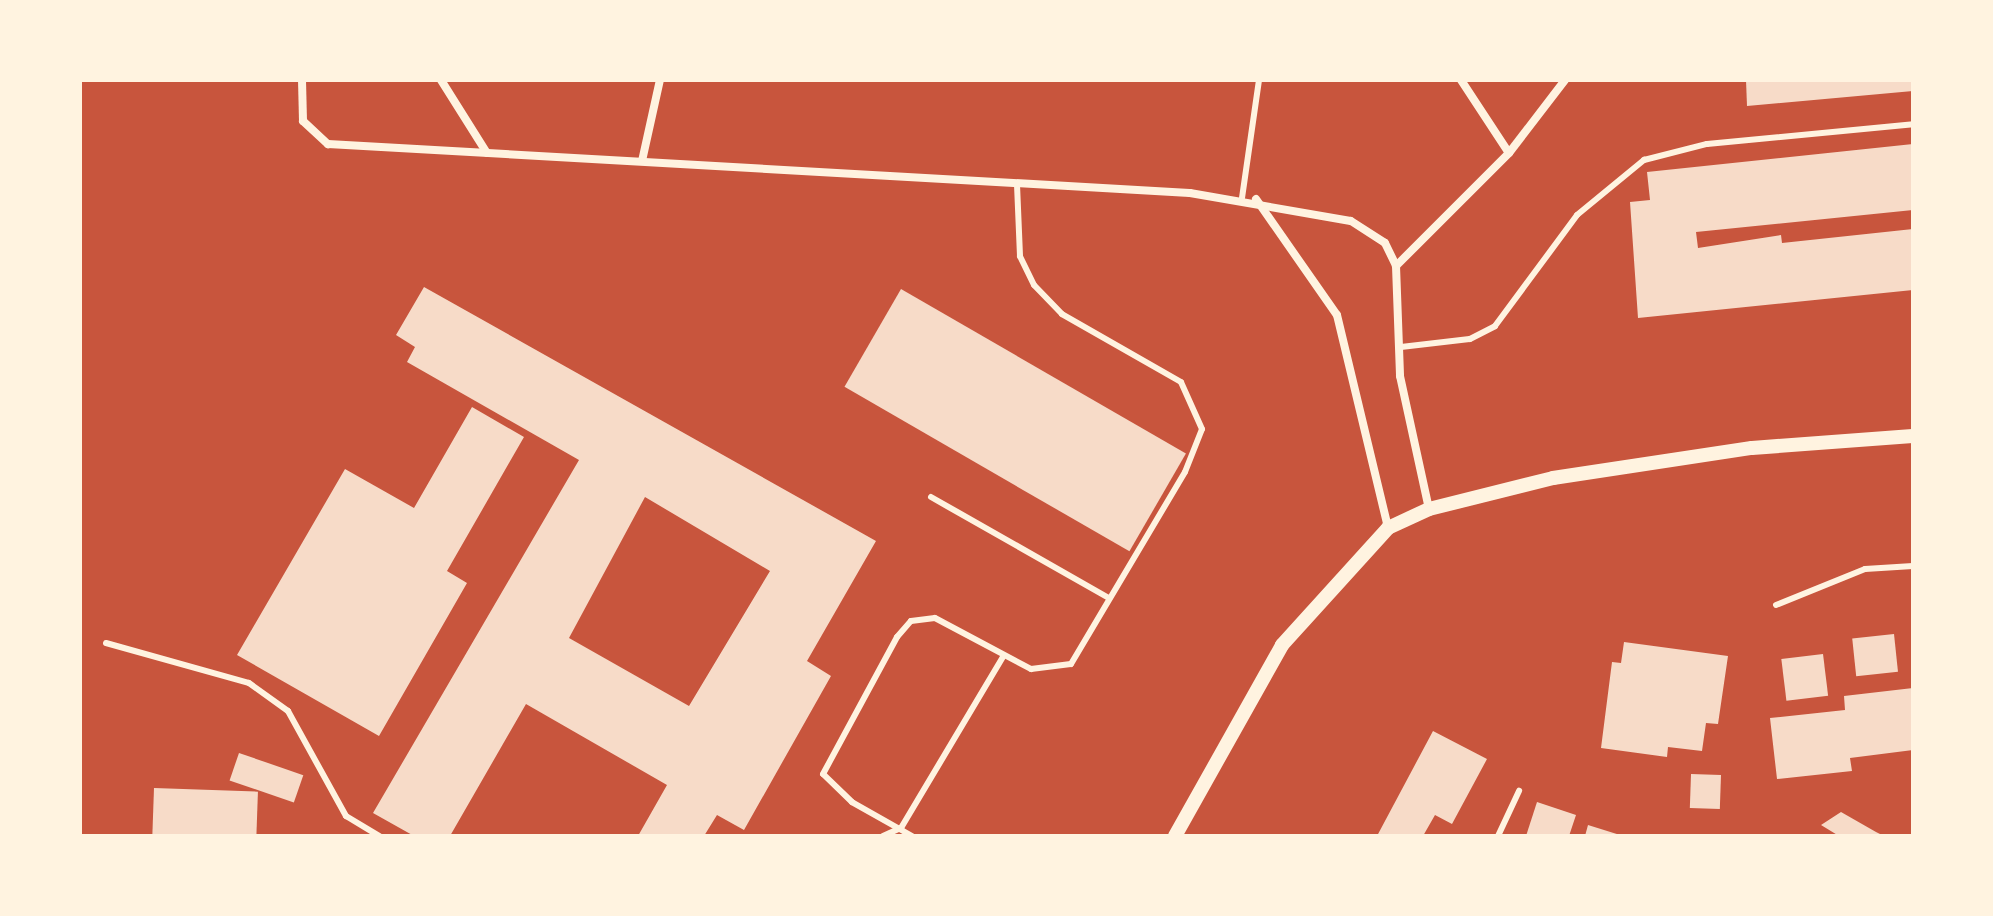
<!DOCTYPE html>
<style>
body{margin:0}
#map{position:relative;width:1993px;height:916px;overflow:hidden;background:#c8553d;font-family:Arial,sans-serif}
div>[style]{position:absolute}
[style*='--x']{left:calc(var(--x)*1px);top:calc(var(--y)*1px);width:calc(var(--w)*1px);rotate:calc(var(--a)*1deg)}
.building>*{inset:0;background:#f7dbc8;transform-origin:0 0}
.service>*{height:6px;margin:-3px;padding:0 3px;transform-origin:3px;border-radius:3px;background:#fff3e0}
.minor>*{height:8px;margin:-4px;padding:0 4px;transform-origin:4px;border-radius:4px;background:#fff3e0}
.tertiary>*{height:14px;margin:-7px;padding:0 7px;transform-origin:7px;border-radius:7px;background:#fff3e0}
span{translate:-50% -50%;white-space:nowrap;text-align:center;line-height:1.15;-webkit-text-stroke:6px #fff3e0;paint-order:stroke}
.frame{position:absolute;inset:0;border:82px solid #fff3e0;pointer-events:none}
</style>
<div id="map">
<div class="building">
<div style="clip-path:polygon(1746px 80px,1913px 80px,1913px 91px,1747px 106px)"></div>
<div style="clip-path:polygon(1913px 144px,1913px 210px,1696px 232px,1698px 248px,1781px 235px,1782px 243px,1913px 229px,1913px 290px,1638px 318px,1630px 202px,1650px 200px,1647px 172px)"></div>
<div style="clip-path:polygon(evenodd,424px 287px,876px 541px,807px 661px,831px 676px,744px 830px,717px 815px,704px 836px,638px 836px,667px 785px,526px 704px,450px 836px,414px 836px,373px 813px,579px 460px,407px 362px,415px 347px,396px 335px,424px 287px,645px 497px,770px 571px,689px 706px,569px 638px,645px 497px)"></div>
<div style="left:901px;top:289px;width:329px;height:113px;rotate:30deg"></div>
<div style="clip-path:polygon(472px 407px,524px 437px,447px 571px,467px 583px,379px 736px,237px 655px,345px 469px,414px 508px)"></div>
<div style="left:1894px;top:634px;width:38px;height:42px;rotate:84deg"></div>
<div style="clip-path:polygon(1624px 642px,1728px 656px,1718px 724px,1706px 723px,1702px 751px,1668px 747px,1667px 757px,1601px 748px,1612px 662px,1621px 663px)"></div>
<div style="left:1823px;top:654px;width:42px;height:42px;rotate:83deg"></div>
<div style="clip-path:polygon(1913px 688px,1913px 750px,1850px 758px,1852px 771px,1777px 779px,1770px 718px,1845px 710px,1844px 696px)"></div>
<div style="clip-path:polygon(1433px 731px,1487px 759px,1452px 824px,1435px 815px,1423px 836px,1377px 836px)"></div>
<div style="left:239px;top:753px;width:68px;height:29px;rotate:19deg"></div>
<div style="left:1721px;top:775px;width:34px;height:30px;rotate:92deg"></div>
<div style="left:154px;top:788px;width:104px;height:48px;rotate:2deg"></div>
<div style="clip-path:polygon(1537px 802px,1576px 815px,1569px 836px,1526px 836px)"></div>
<div style="clip-path:polygon(1841px 812px,1876px 832px,1884px 836px,1839px 836px,1821px 825px)"></div>
<div style="clip-path:polygon(1588px 825px,1620px 835px,1620px 836px,1585px 836px)"></div>
</div>
<div class="service">
<div style="--x:1242;--y:198;--w:119;--a:-81.8"></div>
<div style="--x:1401;--y:347;--w:69;--a:-6.6"></div>
<div style="--x:1470;--y:339;--w:28;--a:-27"></div>
<div style="--x:1495;--y:326;--w:138;--a:-53.5"></div>
<div style="--x:1577;--y:215;--w:87;--a:-39.4"></div>
<div style="--x:1644;--y:160;--w:65;--a:-14.3"></div>
<div style="--x:1707;--y:144;--w:207;--a:-5.5"></div>
<div style="--x:931;--y:497;--w:205;--a:29.6"></div>
<div style="--x:1776;--y:605;--w:96;--a:-22"></div>
<div style="--x:1865;--y:569;--w:48;--a:-3.6"></div>
<div style="--x:106;--y:643;--w:148;--a:15.6"></div>
<div style="--x:249;--y:683;--w:48;--a:35.7"></div>
<div style="--x:288;--y:711;--w:120;--a:61.1"></div>
<div style="--x:346;--y:816;--w:39;--a:31"></div>
<div style="--x:883;--y:836;--w:20;--a:-24"></div>
<div style="--x:901;--y:828;--w:199;--a:-59.2"></div>
<div style="--x:912;--y:836;--w:69;--a:-150.5"></div>
<div style="--x:852;--y:802;--w:40;--a:-136"></div>
<div style="--x:823;--y:774;--w:156;--a:-61.6"></div>
<div style="--x:897;--y:637;--w:21;--a:-49"></div>
<div style="--x:911;--y:621;--w:24;--a:-7"></div>
<div style="--x:935;--y:618;--w:109;--a:28"></div>
<div style="--x:1031;--y:669;--w:40;--a:-7.1"></div>
<div style="--x:1071;--y:664;--w:223;--a:-59.3"></div>
<div style="--x:1185;--y:472;--w:46;--a:-68.4"></div>
<div style="--x:1202;--y:429;--w:51;--a:-114.1"></div>
<div style="--x:1181;--y:382;--w:137;--a:-150.3"></div>
<div style="--x:1062;--y:314;--w:40;--a:-134"></div>
<div style="--x:1034;--y:285;--w:32;--a:-116"></div>
<div style="--x:1020;--y:256;--w:72;--a:-92.4"></div>
<div style="--x:1498;--y:836;--w:50;--a:-65"></div>
</div>
<div class="minor">
<div style="--x:302;--y:80;--w:41;--a:88.6"></div>
<div style="--x:303;--y:121;--w:34;--a:43"></div>
<div style="--x:328;--y:144;--w:863;--a:3.25"></div>
<div style="--x:1190;--y:193;--w:163;--a:9.9"></div>
<div style="--x:1351;--y:221;--w:40;--a:32.9"></div>
<div style="--x:1385;--y:243;--w:25;--a:64"></div>
<div style="--x:1396;--y:266;--w:110;--a:87.9"></div>
<div style="--x:1400;--y:376;--w:136;--a:77.7"></div>
<div style="--x:441;--y:80;--w:86;--a:57.8"></div>
<div style="--x:1461;--y:80;--w:87;--a:56.7"></div>
<div style="--x:642;--y:161;--w:83;--a:-77.5"></div>
<div style="--x:1256;--y:199;--w:141;--a:55.1"></div>
<div style="--x:1337;--y:315;--w:219;--a:76.5"></div>
<div style="--x:1396;--y:266;--w:160;--a:-45"></div>
<div style="--x:1509;--y:153;--w:92;--a:-52.5"></div>
</div>
<div class="tertiary">
<div style="--x:1175;--y:836;--w:219;--a:-60.7"></div>
<div style="--x:1282;--y:645;--w:158;--a:-47.8"></div>
<div style="--x:1388;--y:528;--w:45;--a:-24.9"></div>
<div style="--x:1429;--y:509;--w:128;--a:-14"></div>
<div style="--x:1553;--y:478;--w:201;--a:-8.6"></div>
<div style="--x:1752;--y:448;--w:161;--a:-4.3"></div>
</div>
<div class="frame"></div>
</div>
